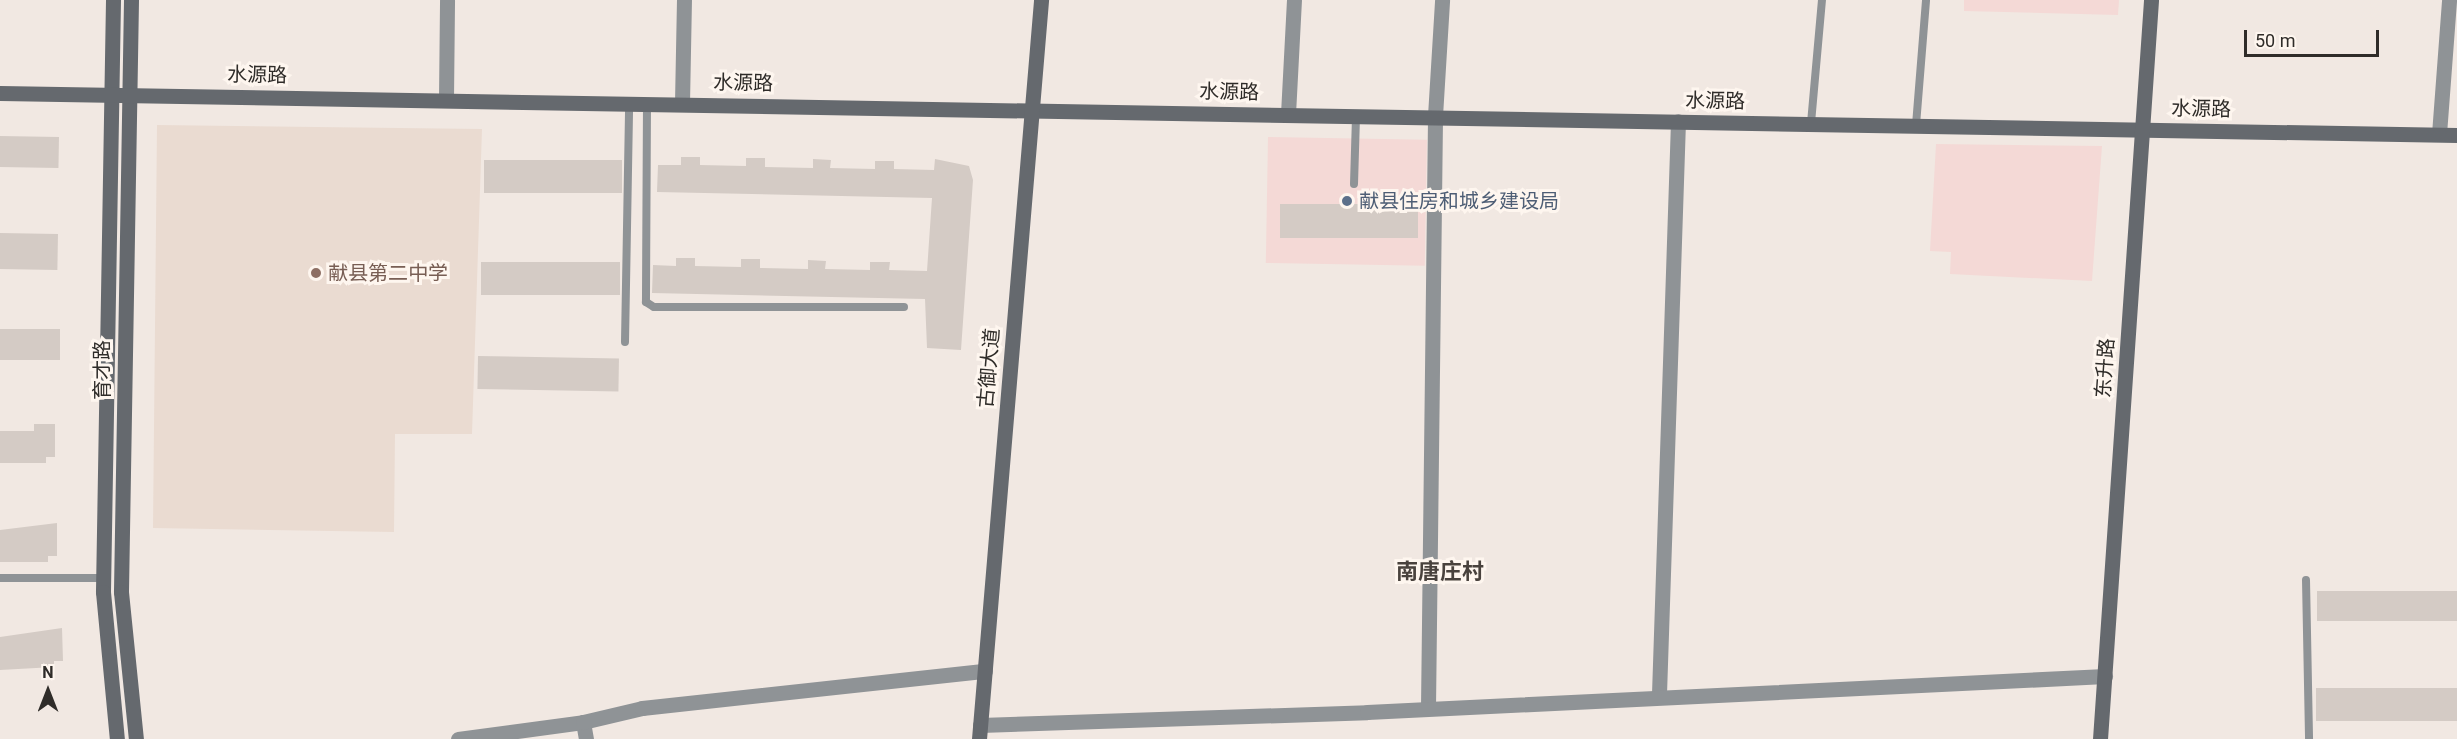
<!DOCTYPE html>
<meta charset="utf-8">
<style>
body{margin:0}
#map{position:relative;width:2457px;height:739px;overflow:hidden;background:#f1e8e2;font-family:Roboto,"Noto Sans SC",sans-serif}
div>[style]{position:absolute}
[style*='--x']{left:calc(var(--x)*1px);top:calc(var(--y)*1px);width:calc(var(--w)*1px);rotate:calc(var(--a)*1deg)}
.commercial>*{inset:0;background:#f4d9d6;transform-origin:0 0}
.built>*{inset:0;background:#eadbd1}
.building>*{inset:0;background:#d4cbc5;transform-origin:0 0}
.lane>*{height:8px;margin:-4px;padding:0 4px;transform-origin:4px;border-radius:4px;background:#8f9396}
.street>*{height:15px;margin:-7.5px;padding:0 7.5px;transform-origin:7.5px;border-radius:7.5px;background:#8f9396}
.secondary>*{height:15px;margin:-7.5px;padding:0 7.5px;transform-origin:7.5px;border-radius:7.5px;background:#65696e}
.dots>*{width:16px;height:16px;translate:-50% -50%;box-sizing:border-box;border:3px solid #fef6ef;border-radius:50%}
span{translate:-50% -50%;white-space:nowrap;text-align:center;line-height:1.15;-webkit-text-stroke:6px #fef6ef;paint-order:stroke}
.street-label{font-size:20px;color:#2f2c29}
.service-label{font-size:20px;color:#4e5e75}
.left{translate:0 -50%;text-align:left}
.education-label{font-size:20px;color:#785e54}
.quarter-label{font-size:22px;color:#49423d;font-weight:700}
.north{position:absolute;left:18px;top:661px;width:60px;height:60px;-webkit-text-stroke:4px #fef6ef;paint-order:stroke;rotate:0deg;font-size:16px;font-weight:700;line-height:24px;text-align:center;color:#2f2c29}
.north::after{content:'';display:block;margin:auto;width:21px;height:27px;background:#2f2c29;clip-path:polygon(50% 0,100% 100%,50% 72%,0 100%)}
.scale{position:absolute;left:2244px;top:30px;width:135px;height:27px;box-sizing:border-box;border:3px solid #2f2c29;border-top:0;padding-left:8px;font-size:18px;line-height:21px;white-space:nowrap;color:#2f2c29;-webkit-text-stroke:4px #fef6ef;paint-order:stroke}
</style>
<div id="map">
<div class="commercial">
<div style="clip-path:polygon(1964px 0,2119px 0,2118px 15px,1964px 11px)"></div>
<div style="left:1268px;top:137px;width:159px;height:126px;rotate:1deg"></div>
<div style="clip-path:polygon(1936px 144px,2102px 146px,2092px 281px,1950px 274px,1951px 252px,1930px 251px)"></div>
</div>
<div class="built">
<div style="clip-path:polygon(157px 125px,482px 129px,472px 434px,395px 434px,394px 532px,153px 528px)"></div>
</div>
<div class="building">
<div style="left:0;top:136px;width:59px;height:31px;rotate:1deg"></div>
<div style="clip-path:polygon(681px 157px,700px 157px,700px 165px,746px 166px,746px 158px,765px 158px,765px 167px,813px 168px,813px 159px,831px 160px,830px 168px,875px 169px,875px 161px,894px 161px,894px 169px,934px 170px,935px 159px,969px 166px,973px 180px,961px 350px,927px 348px,925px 299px,652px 293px,653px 265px,676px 266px,676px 258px,695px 258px,695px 266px,741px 267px,741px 259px,760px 259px,760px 268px,808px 269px,808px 260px,826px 261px,825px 269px,870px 270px,870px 262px,890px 262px,889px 270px,927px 271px,932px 198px,657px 192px,658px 165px,681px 165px)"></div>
<div style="left:484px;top:160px;width:138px;height:33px"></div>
<div style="left:1280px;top:204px;width:138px;height:34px"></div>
<div style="left:0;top:233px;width:58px;height:36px;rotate:1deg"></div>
<div style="left:481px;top:262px;width:139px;height:33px"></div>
<div style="left:60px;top:329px;width:31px;height:60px;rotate:90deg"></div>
<div style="left:478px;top:356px;width:141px;height:33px;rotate:1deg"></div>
<div style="clip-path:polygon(34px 424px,55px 424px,55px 457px,46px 457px,46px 463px,0 463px,0 431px,34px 431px)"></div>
<div style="clip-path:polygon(57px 523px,57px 556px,48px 556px,48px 562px,0 562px,0 530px)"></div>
<div style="left:2457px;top:591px;width:30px;height:140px;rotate:90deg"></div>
<div style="clip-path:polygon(62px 628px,63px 661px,54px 661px,54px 667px,0 670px,0 637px)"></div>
<div style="left:2457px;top:688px;width:33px;height:141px;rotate:90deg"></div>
</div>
<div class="lane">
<div style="--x:647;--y:103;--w:199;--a:90.3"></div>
<div style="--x:646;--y:302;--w:9;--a:32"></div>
<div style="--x:654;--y:307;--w:250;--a:0"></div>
<div style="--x:1811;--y:123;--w:123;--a:-84.9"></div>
<div style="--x:1916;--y:125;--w:125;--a:-85.4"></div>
<div style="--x:1354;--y:184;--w:69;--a:-88.3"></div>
<div style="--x:625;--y:342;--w:240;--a:-89"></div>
<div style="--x:0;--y:578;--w:103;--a:0"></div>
<div style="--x:2306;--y:580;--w:159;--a:88.9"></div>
</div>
<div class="street">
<div style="--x:446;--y:99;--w:99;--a:-89.4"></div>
<div style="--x:682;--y:103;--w:103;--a:-88.9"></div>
<div style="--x:1288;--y:114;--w:114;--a:-87"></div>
<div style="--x:2439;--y:134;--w:134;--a:-85.7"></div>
<div style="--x:1659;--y:694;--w:573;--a:-88.1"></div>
<div style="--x:1428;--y:708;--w:592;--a:-89.32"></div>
<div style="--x:1435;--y:116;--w:116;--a:-86.5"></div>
<div style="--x:583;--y:722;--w:17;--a:80"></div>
<div style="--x:980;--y:725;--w:387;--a:-1.9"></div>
<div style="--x:1367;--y:712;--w:739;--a:-2.79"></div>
<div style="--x:458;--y:739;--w:126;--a:-7.7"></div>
<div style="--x:583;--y:722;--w:61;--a:-13.3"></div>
<div style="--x:642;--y:708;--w:345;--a:-6.2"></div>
</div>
<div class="secondary">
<div style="--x:113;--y:0;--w:592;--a:90.97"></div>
<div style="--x:103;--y:592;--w:148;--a:84.6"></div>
<div style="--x:131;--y:0;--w:592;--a:90.97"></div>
<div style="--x:121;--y:592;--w:148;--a:84.2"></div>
<div style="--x:0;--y:93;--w:2457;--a:0.98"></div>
<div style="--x:979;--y:739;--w:742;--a:-85.2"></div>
<div style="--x:2100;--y:739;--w:741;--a:-86.05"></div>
</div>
<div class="dots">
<div style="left:1347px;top:201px;background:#5c6f8a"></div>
<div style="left:316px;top:273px;background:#8d6e63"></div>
</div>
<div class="street-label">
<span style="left:257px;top:75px;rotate:1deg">水源路</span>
<span style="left:743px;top:83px;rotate:1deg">水源路</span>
<span style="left:1229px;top:92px;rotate:1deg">水源路</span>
<span style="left:1715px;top:101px;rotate:1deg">水源路</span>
<span style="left:2201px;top:109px;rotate:1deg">水源路</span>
<span style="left:989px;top:368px;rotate:-85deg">古御大道</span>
<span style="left:2105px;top:368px;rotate:-86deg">东升路</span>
<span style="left:102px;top:370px;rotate:-90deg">育才路</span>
</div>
<div class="service-label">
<span class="left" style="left:1359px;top:201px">献县住房和城乡建设局</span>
</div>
<div class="education-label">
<span class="left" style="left:328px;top:273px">献县第二中学</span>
</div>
<div class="quarter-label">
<span style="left:1440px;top:572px">南唐庄村</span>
</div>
<div class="north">N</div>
<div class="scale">50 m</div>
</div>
